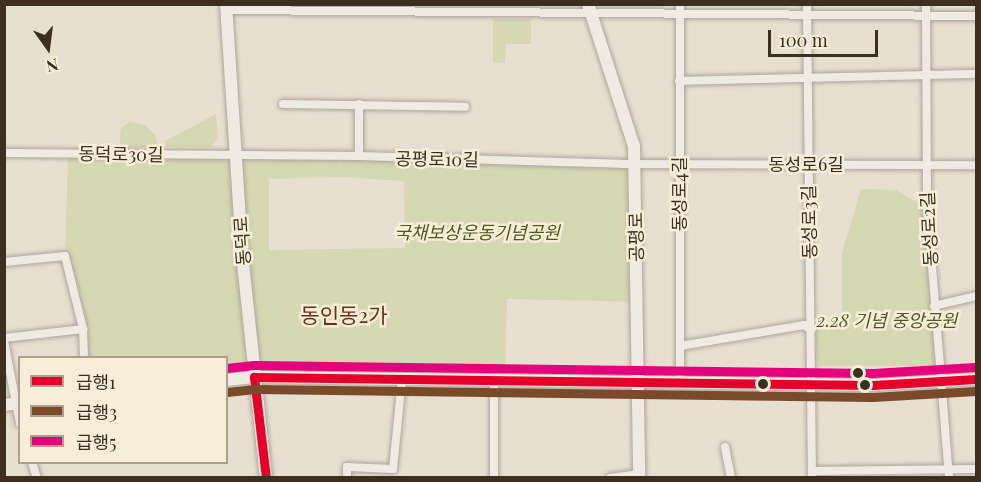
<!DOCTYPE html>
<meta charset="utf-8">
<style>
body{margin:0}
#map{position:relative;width:981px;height:482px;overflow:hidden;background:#e7e0d1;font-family:"Playfair Display","Noto Sans KR",serif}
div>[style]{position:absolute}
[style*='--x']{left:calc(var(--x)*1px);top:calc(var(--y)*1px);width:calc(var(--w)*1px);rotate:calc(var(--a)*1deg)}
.green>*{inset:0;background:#d6d7b3}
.roads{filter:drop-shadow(0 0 2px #ada599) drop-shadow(0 0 2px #ada599)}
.street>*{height:8px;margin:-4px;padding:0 4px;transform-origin:4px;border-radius:4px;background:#efebe3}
.secondary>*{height:12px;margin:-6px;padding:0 6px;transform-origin:6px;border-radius:6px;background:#efebe3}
.bus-1>*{height:9px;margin:-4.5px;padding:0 4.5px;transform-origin:4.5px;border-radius:4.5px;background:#e4002b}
.bus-2>*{height:9px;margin:-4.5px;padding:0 4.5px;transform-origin:4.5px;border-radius:4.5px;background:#7a4b2a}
.bus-3>*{height:9px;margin:-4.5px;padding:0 4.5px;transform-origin:4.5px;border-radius:4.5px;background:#e5007d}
.dots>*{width:16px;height:16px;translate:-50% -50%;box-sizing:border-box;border:3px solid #f7eed8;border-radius:50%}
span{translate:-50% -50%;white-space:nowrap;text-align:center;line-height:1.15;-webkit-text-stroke:5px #f7eed8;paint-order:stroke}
.street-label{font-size:18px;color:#3d2e20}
.park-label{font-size:18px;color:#4d5a26;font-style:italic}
.quarter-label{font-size:21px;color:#6b2e1e}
.frame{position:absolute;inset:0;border:6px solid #3d2e20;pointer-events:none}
.legend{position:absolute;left:18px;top:356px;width:210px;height:108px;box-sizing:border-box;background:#f7eed8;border:2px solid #ada18e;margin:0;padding:8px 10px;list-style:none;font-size:18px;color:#3d2e20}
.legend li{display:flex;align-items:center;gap:12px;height:30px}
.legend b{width:30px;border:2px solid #ada18e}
.north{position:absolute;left:18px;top:18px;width:60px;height:60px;-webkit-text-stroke:4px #f7eed8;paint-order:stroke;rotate:166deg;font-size:16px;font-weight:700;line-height:24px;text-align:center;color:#3d2e20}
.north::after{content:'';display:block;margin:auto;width:21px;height:27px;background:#3d2e20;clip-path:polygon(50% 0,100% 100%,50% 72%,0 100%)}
.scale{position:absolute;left:768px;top:30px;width:110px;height:27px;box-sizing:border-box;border:3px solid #3d2e20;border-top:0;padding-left:8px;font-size:18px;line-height:21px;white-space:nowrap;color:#3d2e20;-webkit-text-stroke:4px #f7eed8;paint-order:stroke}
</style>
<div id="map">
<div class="green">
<div style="clip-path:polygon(493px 19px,531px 19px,531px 44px,506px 44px,505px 63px,493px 62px)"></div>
<div style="clip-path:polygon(216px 114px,218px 138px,211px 147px,166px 147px,165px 141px)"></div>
<div style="clip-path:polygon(129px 122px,145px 125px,155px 135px,159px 147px,119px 148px,121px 128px)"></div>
<div style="clip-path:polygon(evenodd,68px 153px,340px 156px,341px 167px,342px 156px,635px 163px,637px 302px,507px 299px,505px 380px,227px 380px,226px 358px,84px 357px,65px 256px,68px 153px,341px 177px,404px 181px,405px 248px,269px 250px,269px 179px,341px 177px)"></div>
<div style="clip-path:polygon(861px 189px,896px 190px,925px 207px,935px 366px,819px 366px,817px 363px,815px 322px,842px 321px,842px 253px)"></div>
</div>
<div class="roads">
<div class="street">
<div style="--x:680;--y:4;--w:380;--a:90"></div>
<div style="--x:807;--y:4;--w:474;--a:89.4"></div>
<div style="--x:926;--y:4;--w:200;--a:89.7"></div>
<div style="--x:927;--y:204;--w:275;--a:85.4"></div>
<div style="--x:227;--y:10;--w:749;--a:0.46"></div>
<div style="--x:679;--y:81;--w:297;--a:-1.4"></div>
<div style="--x:283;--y:104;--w:182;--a:0.9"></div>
<div style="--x:359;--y:104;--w:52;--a:90"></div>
<div style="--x:4;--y:153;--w:355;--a:0.5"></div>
<div style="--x:359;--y:156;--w:262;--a:1.7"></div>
<div style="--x:621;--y:164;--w:355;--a:0.2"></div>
<div style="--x:4;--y:262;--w:61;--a:-5.6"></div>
<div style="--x:65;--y:256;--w:75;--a:76.1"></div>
<div style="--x:83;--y:329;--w:29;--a:88"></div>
<div style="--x:934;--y:306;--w:43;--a:-13.4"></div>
<div style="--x:4;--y:338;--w:80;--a:-6.5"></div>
<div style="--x:4;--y:341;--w:84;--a:79"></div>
<div style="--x:680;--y:346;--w:126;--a:-9.6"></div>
<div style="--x:804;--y:325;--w:9;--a:36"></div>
<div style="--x:725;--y:447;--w:32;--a:79"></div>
<div style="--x:32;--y:462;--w:17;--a:73"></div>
<div style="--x:812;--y:471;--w:164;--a:-0.7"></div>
<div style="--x:347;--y:478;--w:11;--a:-90"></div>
<div style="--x:347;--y:467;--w:46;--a:2.5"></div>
<div style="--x:393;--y:469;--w:90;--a:-84.3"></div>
<div style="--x:494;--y:478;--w:98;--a:-90"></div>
<div style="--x:610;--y:478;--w:29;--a:-8"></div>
</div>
<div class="secondary">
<div style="--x:226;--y:4;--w:251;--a:86.3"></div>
<div style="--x:242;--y:254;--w:225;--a:83.9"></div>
<div style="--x:588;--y:4;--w:149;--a:72.1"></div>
<div style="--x:634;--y:146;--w:332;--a:89.1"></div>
<div style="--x:226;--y:380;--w:28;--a:-6"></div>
<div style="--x:254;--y:377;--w:619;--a:0.74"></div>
<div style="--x:873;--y:385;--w:103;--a:-3.3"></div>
<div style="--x:4;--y:405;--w:16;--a:-7"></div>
</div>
</div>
<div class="bus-1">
<div style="--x:266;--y:478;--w:102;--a:-96.8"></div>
<div style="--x:254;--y:377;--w:619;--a:0.74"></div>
<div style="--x:873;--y:385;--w:103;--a:-3.3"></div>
</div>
<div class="bus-2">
<div style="--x:227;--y:392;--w:28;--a:-6"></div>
<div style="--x:255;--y:389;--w:618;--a:0.74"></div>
<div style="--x:873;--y:397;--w:103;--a:-3.3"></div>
</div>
<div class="bus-3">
<div style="--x:226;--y:368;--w:28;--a:-6"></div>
<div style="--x:254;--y:365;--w:619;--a:0.74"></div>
<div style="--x:873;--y:373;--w:102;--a:-3.4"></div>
</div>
<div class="dots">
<div style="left:858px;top:373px;background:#3d2e20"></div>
<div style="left:763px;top:384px;background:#3d2e20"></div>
<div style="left:865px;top:385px;background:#3d2e20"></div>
</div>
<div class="street-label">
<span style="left:121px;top:154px;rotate:1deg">동덕로30길</span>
<span style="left:437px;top:159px;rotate:1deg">공평로10길</span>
<span style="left:806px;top:164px">동성로6길</span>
<span style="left:679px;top:194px;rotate:-90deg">동성로4길</span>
<span style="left:809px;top:222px;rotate:-91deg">동성로3길</span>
<span style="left:929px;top:229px;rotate:-93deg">동성로2길</span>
<span style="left:636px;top:237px;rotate:-91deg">공평로</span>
<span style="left:242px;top:241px;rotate:-94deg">동덕로</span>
</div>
<div class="park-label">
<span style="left:477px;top:232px">국채보상운동기념공원</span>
<span style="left:887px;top:320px">2.28 기념 중앙공원</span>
</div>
<div class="quarter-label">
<span style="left:344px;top:314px">동인동2가</span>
</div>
<div class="frame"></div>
<ul class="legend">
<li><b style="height:8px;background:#e4002b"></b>급행1</li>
<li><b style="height:8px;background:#7a4b2a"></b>급행3</li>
<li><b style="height:8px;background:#e5007d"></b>급행5</li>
</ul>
<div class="north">N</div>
<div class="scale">100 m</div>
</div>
